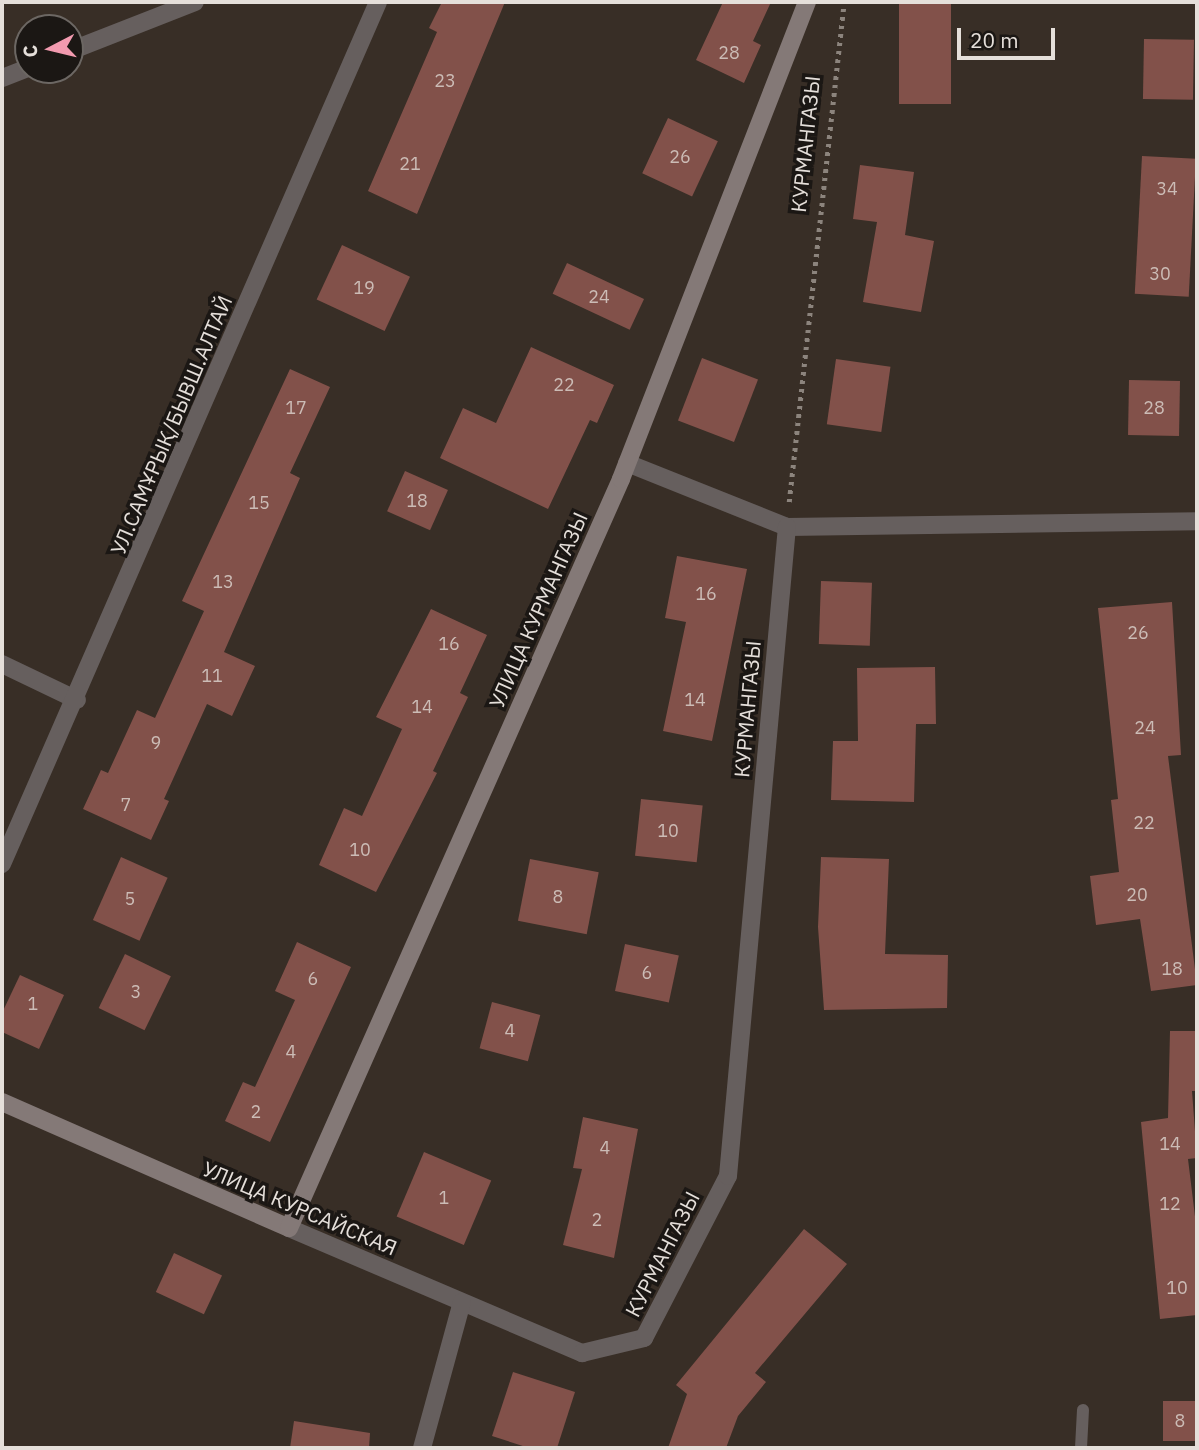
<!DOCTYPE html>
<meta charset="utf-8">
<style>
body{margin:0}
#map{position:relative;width:1199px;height:1450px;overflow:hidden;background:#382e26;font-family:"IBM Plex Sans",sans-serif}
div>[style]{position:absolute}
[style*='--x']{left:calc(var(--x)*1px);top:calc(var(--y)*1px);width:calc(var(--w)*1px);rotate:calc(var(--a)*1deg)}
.building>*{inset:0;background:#82514a;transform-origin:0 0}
.path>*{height:4.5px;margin-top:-2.25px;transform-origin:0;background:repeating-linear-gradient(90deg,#8c847d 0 3.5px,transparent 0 8.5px)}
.lane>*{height:12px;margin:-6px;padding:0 6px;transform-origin:6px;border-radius:6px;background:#665f5e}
.street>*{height:18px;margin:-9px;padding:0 9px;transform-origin:9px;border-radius:9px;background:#665f5e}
.secondary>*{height:18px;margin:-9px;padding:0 9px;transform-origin:9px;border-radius:9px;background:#847977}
span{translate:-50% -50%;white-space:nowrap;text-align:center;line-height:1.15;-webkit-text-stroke:7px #1b1714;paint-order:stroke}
.number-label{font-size:18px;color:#ccbcb6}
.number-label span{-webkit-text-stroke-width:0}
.street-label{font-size:21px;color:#e5dfda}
.frame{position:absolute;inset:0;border:4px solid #e5dfda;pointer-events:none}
.north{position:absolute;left:14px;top:14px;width:70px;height:70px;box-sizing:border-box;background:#1b1714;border:2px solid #6c6763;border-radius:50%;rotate:263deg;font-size:19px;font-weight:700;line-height:28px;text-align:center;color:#e5dfda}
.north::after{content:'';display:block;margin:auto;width:24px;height:32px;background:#f29aaf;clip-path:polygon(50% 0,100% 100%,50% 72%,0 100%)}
.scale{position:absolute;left:957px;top:28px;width:98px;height:32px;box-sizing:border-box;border:4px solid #e5dfda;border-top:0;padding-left:9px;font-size:21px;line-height:24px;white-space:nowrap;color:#e5dfda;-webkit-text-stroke:5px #1b1714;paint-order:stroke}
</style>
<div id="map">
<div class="building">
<div style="clip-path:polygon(442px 2px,505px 2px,417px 214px,368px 191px,437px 32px,429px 28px)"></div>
<div style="clip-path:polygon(723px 2px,771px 2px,753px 41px,761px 45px,744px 83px,696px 60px)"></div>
<div style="left:899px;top:2px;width:52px;height:102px"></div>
<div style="left:1144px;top:39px;width:50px;height:60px;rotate:1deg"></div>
<div style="left:668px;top:118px;width:55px;height:61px;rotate:25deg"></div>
<div style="left:1142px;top:156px;width:54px;height:138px;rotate:3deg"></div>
<div style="clip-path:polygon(860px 165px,914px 172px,905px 235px,934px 241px,921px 312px,863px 302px,877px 222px,853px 219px)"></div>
<div style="left:342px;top:245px;width:75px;height:60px;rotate:25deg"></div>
<div style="left:567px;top:263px;width:85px;height:34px;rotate:25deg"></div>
<div style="clip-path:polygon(531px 347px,614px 385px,597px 423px,590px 420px,548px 509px,440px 458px,463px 408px,496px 423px)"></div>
<div style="left:702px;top:358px;width:60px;height:67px;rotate:21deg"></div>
<div style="left:836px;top:359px;width:55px;height:66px;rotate:8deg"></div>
<div style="clip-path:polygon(290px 369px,330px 387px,290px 473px,300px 478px,224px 652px,255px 666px,232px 716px,207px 704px,164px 799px,169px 801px,151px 840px,83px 809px,101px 770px,108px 773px,137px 710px,155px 718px,204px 611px,182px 601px)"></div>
<div style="left:1129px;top:380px;width:51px;height:55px;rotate:1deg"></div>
<div style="left:405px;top:471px;width:47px;height:44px;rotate:24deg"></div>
<div style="clip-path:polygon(677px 556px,747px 569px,712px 741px,663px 731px,686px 622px,665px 618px)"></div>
<div style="left:821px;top:581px;width:51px;height:63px;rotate:2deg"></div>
<div style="clip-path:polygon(1172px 602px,1181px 755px,1168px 756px,1197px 985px,1151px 991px,1140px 919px,1096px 925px,1090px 876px,1119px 872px,1111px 800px,1118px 799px,1098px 608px)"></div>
<div style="clip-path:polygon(431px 609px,487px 635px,460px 693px,468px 697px,433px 771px,437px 773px,376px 892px,319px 865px,344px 808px,362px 816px,402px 729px,376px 717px)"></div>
<div style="clip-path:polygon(935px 667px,936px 724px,916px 724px,914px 802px,831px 800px,833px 741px,858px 741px,857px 668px)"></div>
<div style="left:641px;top:799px;width:62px;height:57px;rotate:6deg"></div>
<div style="left:121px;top:857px;width:51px;height:69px;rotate:24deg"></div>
<div style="clip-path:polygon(821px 857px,889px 859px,885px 954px,948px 955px,947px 1008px,824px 1010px,818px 927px)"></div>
<div style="left:530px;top:859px;width:70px;height:63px;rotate:11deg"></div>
<div style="clip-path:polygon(297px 942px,351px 967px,270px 1142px,225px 1121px,243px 1082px,255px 1087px,295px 1000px,275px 991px)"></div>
<div style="left:625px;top:944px;width:55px;height:48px;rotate:12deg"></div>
<div style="left:125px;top:954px;width:51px;height:60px;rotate:26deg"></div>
<div style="clip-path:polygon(20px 975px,64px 995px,39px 1049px,2px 1032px,2px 1013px)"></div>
<div style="left:492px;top:1002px;width:50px;height:48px;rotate:15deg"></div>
<div style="clip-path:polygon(1170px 1031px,1197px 1031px,1197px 1091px,1192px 1091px,1197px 1158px,1188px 1159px,1197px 1233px,1197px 1315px,1160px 1319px,1141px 1122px,1168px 1118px)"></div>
<div style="clip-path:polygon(583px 1117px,638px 1129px,614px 1258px,563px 1245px,582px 1169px,573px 1168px)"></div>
<div style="left:424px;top:1152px;width:73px;height:70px;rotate:23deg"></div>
<div style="clip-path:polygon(804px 1229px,847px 1264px,755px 1373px,766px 1382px,738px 1416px,726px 1448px,668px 1448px,687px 1394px,676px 1385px)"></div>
<div style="left:174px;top:1253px;width:53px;height:43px;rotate:25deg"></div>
<div style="clip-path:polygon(513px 1372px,575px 1392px,557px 1448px,529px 1448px,492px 1436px)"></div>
<div style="left:1163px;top:1401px;width:34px;height:40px"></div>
<div style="clip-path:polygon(294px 1421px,370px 1433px,369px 1448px,290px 1448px)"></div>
</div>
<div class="path">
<div style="--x:789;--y:502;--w:503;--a:-83.72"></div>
</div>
<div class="lane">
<div style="--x:1081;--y:1448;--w:38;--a:-87"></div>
</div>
<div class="street">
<div style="--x:70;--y:51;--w:134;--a:-21.4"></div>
<div style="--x:2;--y:78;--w:28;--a:-21"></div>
<div style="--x:627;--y:463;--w:172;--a:21.8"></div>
<div style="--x:787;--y:527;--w:410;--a:-0.8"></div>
<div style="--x:2;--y:664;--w:83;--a:25.6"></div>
<div style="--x:2;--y:864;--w:940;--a:-66.43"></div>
<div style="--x:289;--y:1228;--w:319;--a:23.1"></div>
<div style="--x:582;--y:1353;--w:64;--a:-13.6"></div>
<div style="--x:644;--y:1338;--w:182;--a:-62.6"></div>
<div style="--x:728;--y:1176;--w:652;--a:-84.81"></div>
<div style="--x:422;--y:1448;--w:151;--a:-74.7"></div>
</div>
<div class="secondary">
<div style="--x:2;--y:1102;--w:313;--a:23.7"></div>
<div style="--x:289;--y:1228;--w:819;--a:-66.09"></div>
<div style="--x:621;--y:479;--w:512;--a:-68.7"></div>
</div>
<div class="number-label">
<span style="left:729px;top:53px">28</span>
<span style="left:445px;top:81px">23</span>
<span style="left:680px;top:157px">26</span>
<span style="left:410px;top:164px">21</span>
<span style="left:1167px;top:189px">34</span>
<span style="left:1160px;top:274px">30</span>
<span style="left:364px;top:288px">19</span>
<span style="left:599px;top:297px">24</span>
<span style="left:564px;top:385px">22</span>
<span style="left:296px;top:408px">17</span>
<span style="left:1154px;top:408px">28</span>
<span style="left:417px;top:501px">18</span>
<span style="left:259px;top:503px">15</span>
<span style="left:223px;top:582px">13</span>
<span style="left:706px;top:594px">16</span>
<span style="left:1138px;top:633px">26</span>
<span style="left:449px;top:644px">16</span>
<span style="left:212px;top:676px">11</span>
<span style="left:695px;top:700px">14</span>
<span style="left:422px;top:707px">14</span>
<span style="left:1145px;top:728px">24</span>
<span style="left:156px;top:743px">9</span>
<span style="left:126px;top:805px">7</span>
<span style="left:1144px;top:823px">22</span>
<span style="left:668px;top:831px">10</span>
<span style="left:360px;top:850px">10</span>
<span style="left:1137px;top:895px">20</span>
<span style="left:558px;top:897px">8</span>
<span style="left:130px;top:899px">5</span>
<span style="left:1172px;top:969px">18</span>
<span style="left:647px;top:973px">6</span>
<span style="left:313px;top:979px">6</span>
<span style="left:136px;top:992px">3</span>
<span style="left:33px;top:1004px">1</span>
<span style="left:510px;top:1031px">4</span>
<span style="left:291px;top:1052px">4</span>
<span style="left:256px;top:1112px">2</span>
<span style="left:1170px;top:1144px">14</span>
<span style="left:605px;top:1148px">4</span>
<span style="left:444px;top:1198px">1</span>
<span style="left:1170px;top:1204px">12</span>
<span style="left:597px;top:1220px">2</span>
<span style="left:1177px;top:1288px">10</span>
<span style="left:1180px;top:1421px">8</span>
</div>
<div class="street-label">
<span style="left:805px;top:144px;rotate:-84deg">КУРМАНГАЗЫ</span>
<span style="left:171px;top:425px;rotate:-67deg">УЛ.САМҰРЫҚ/БЫВШ.АЛТАЙ</span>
<span style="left:538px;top:610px;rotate:-66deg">УЛИЦА КУРМАНГАЗЫ</span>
<span style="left:747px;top:709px;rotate:-85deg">КУРМАНГАЗЫ</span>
<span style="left:300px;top:1208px;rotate:23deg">УЛИЦА КУРСАЙСКАЯ</span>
<span style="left:662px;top:1254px;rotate:-63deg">КУРМАНГАЗЫ</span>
</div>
<div class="frame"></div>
<div class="north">С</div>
<div class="scale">20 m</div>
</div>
